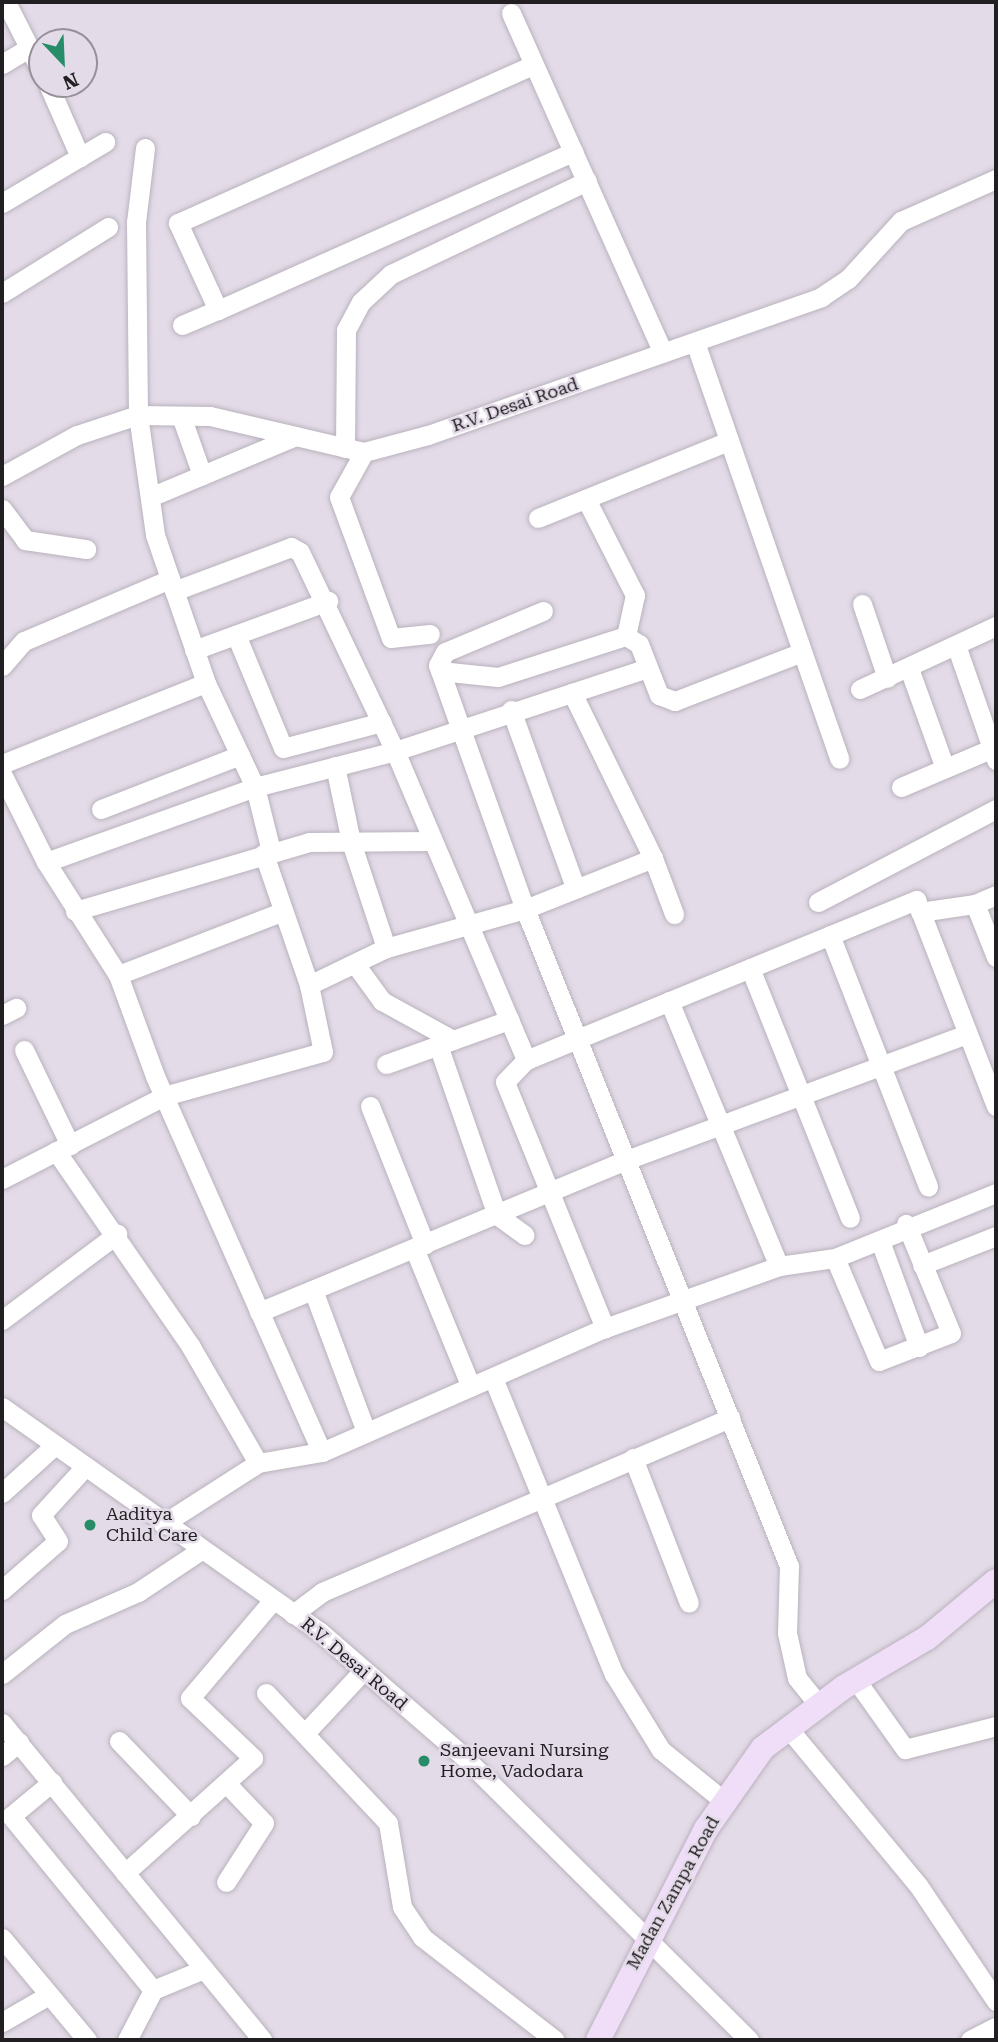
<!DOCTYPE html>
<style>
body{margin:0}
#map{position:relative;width:998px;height:2042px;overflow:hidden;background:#e3dbe7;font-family:"Roboto Serif",serif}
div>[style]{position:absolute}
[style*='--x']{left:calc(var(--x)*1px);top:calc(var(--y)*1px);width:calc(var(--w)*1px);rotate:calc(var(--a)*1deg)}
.roads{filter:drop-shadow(0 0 2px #b9b2bd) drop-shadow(0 0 2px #b9b2bd)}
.minor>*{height:19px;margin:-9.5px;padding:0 9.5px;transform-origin:9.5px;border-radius:9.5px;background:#fff}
.major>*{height:24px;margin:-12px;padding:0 12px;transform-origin:12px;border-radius:12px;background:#f0def9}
.dots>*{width:19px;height:19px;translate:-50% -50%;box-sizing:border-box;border:4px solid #e3dbe7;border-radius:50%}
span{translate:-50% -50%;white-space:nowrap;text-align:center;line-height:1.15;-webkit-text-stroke:5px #e3dbe7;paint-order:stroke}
.street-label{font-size:18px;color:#221f23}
.poi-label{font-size:18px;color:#221f23}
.left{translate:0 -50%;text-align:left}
.frame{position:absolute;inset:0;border:4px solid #221f23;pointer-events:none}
.north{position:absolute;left:28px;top:28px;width:70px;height:70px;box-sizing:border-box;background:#e3dbe7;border:2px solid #969099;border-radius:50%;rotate:157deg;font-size:19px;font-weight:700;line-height:28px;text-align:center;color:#221f23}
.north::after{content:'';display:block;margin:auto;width:24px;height:32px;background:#278c68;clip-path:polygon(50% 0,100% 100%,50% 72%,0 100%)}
</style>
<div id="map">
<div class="roads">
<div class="minor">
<div style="--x:6;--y:2;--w:80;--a:63.1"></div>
<div style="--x:511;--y:13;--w:372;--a:65.9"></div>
<div style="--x:2;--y:64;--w:31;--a:-31"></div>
<div style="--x:48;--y:84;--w:80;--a:66.3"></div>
<div style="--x:145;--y:148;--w:75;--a:96.9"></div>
<div style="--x:136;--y:222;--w:193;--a:89.4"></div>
<div style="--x:138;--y:415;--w:121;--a:81.9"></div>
<div style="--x:155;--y:535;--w:157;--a:71"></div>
<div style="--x:206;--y:683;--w:115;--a:64.8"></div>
<div style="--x:255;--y:787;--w:66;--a:76"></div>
<div style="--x:2;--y:203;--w:120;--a:-30.6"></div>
<div style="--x:2;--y:293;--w:125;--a:-31.9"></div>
<div style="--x:218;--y:310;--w:389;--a:-24"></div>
<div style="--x:182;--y:325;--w:39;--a:-23"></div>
<div style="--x:218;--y:310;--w:96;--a:-114.7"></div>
<div style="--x:178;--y:223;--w:389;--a:-24"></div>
<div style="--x:695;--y:342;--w:441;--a:70.9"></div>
<div style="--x:181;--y:416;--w:63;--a:70.4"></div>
<div style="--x:345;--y:448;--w:118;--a:-89.5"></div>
<div style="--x:346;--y:330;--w:32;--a:-62"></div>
<div style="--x:361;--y:302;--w:41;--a:-43"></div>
<div style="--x:391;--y:274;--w:217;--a:-25.4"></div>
<div style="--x:364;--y:452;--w:51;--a:119.1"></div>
<div style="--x:339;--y:497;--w:150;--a:69.8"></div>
<div style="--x:391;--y:638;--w:39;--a:-6"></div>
<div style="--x:2;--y:476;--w:85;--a:-28.7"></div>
<div style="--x:77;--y:435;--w:64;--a:-18.2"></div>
<div style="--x:138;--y:415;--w:72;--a:0.8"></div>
<div style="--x:210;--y:416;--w:158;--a:13.2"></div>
<div style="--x:364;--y:452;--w:66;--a:-14.9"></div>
<div style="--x:428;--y:435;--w:417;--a:-19.3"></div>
<div style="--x:821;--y:297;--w:32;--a:-34"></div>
<div style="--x:848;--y:279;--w:79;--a:-47.6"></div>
<div style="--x:901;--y:221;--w:104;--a:-23.9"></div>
<div style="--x:150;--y:497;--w:158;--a:-22.7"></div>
<div style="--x:586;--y:499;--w:108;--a:63"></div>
<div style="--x:635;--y:595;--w:42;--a:102.4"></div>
<div style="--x:2;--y:509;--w:39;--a:53"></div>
<div style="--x:25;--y:540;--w:62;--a:8.4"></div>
<div style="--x:538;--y:518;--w:206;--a:-22"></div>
<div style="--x:174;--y:591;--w:125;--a:-20.6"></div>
<div style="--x:291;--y:547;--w:10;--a:29"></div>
<div style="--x:300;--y:552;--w:221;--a:64.5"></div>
<div style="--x:395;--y:751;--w:336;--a:67"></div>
<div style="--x:526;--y:1060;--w:422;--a:-22.3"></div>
<div style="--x:916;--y:900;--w:221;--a:68.8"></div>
<div style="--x:862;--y:604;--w:78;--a:71.3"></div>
<div style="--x:543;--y:611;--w:106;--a:157.3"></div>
<div style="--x:445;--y:652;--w:15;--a:118"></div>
<div style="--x:438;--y:665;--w:259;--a:70.4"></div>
<div style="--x:525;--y:909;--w:708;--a:68.11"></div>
<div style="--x:789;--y:1566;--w:67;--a:91.7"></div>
<div style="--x:787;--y:1633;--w:46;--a:77.5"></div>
<div style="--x:797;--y:1678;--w:35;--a:51"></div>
<div style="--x:236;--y:635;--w:122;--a:67.4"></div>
<div style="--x:283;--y:748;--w:102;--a:-14.7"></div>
<div style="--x:956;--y:645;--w:122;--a:70.8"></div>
<div style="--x:194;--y:650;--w:143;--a:-20.1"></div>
<div style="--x:2;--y:666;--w:33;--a:-49"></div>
<div style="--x:24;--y:641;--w:159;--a:-23"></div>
<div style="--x:440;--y:671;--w:58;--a:5.9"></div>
<div style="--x:498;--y:677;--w:134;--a:-17.8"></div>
<div style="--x:626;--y:636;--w:15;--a:32"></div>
<div style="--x:639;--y:644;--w:55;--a:68.6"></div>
<div style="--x:659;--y:695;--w:17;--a:21"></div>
<div style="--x:675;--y:701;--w:136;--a:-21.1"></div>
<div style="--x:910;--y:671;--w:103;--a:70.2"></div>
<div style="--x:860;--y:689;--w:150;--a:-24.9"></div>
<div style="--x:511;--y:710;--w:188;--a:70.1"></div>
<div style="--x:2;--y:764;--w:219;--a:-21.7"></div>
<div style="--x:335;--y:766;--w:78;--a:78.1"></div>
<div style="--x:351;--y:842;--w:112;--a:71.7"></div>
<div style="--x:2;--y:774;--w:98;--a:63.4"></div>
<div style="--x:46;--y:862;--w:134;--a:57.5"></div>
<div style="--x:118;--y:975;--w:108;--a:69.9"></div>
<div style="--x:155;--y:1076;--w:411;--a:66.1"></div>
<div style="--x:901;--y:787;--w:98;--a:-22.9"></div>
<div style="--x:101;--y:809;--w:149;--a:-21.2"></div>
<div style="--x:653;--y:858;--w:60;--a:69.4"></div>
<div style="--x:46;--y:862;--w:222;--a:-19.7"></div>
<div style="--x:255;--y:787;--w:145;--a:-14.4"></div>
<div style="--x:395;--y:751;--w:266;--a:-18.2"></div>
<div style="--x:996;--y:895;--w:23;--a:157"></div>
<div style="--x:975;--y:904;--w:57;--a:68.4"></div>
<div style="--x:818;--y:902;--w:201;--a:-27.6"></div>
<div style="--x:75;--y:911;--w:244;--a:-16.4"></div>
<div style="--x:309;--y:842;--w:122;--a:-0.5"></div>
<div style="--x:920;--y:912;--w:56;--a:-8.3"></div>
<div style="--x:830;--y:935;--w:270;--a:68.7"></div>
<div style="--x:355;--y:964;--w:46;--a:53.9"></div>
<div style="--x:382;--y:1001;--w:81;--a:28.8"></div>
<div style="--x:750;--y:968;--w:269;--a:68.2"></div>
<div style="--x:118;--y:975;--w:175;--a:-21.1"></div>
<div style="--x:309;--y:985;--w:85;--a:-25.7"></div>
<div style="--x:386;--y:948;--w:144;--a:-15.7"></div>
<div style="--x:525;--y:909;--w:138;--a:-21.7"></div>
<div style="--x:653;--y:858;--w:184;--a:-116.1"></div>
<div style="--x:669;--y:1001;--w:287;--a:67.5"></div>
<div style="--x:2;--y:1015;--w:16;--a:-27"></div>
<div style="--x:438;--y:1045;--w:180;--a:70.9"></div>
<div style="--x:497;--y:1215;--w:34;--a:36"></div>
<div style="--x:24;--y:1050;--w:106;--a:64.2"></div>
<div style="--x:526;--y:1060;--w:30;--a:134"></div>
<div style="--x:505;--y:1082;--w:266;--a:67.9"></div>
<div style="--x:386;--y:1064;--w:131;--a:-19.7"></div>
<div style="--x:370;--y:1106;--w:149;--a:68.3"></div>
<div style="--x:56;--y:1151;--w:238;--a:55.4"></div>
<div style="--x:191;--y:1347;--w:134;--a:60"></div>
<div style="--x:2;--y:1179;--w:182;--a:-27.1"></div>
<div style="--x:164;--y:1096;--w:165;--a:-15.5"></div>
<div style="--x:323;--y:1052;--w:68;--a:-101.8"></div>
<div style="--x:309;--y:985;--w:139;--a:-109"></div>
<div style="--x:880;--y:1241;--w:113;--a:69.8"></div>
<div style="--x:414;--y:1248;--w:150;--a:67.7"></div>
<div style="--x:835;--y:1258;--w:112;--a:66.9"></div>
<div style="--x:879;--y:1361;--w:77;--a:-21.3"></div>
<div style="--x:951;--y:1333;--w:118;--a:-112.4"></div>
<div style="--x:922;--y:1265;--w:79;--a:-21.4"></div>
<div style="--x:313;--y:1290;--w:152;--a:69.5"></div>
<div style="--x:259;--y:1312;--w:397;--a:-22.5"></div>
<div style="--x:626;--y:1160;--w:360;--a:-20.3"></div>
<div style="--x:2;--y:1320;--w:144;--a:-36.8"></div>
<div style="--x:493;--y:1378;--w:320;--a:67.8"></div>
<div style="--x:614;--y:1674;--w:89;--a:58.3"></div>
<div style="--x:661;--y:1750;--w:82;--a:39.1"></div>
<div style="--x:2;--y:1407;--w:390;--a:35.3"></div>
<div style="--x:320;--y:1632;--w:189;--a:40.9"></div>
<div style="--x:463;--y:1756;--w:403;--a:44.8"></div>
<div style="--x:633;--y:1458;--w:155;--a:68.9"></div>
<div style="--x:2;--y:1493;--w:70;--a:-42.1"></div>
<div style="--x:163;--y:1524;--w:113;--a:-32.7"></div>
<div style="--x:258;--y:1463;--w:65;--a:-9.8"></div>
<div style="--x:322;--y:1452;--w:309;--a:-23.7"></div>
<div style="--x:605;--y:1328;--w:185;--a:-19.6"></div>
<div style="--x:779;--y:1266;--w:57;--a:-8.1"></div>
<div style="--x:835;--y:1258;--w:174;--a:-22"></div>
<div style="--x:2;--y:1590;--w:74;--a:-41.2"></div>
<div style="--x:58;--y:1541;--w:31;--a:-123"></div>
<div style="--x:41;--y:1515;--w:62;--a:-47.6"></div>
<div style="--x:293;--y:1614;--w:36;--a:-37"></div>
<div style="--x:322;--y:1592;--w:444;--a:-23.1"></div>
<div style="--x:2;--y:1674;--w:80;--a:-38.4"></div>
<div style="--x:65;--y:1624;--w:80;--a:-23.7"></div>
<div style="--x:138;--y:1592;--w:76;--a:-33.7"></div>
<div style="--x:856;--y:1680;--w:85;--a:54.6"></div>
<div style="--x:905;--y:1749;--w:94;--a:-14.2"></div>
<div style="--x:266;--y:1693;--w:178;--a:46.8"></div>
<div style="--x:388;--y:1823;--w:85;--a:80.5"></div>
<div style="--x:402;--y:1907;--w:36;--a:56"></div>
<div style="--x:422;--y:1937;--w:168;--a:37.8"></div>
<div style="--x:2;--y:1723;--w:410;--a:50.6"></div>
<div style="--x:788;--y:1728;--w:204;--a:50.4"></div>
<div style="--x:918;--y:1885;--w:140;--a:56.1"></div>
<div style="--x:306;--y:1732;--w:82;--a:-47"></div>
<div style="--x:119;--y:1741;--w:104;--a:46.2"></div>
<div style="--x:2;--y:1756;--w:22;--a:-39"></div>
<div style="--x:52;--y:1782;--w:53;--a:140.3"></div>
<div style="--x:11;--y:1816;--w:225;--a:50.8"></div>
<div style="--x:153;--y:1990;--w:55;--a:-22.4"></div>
<div style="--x:226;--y:1783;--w:55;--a:46.5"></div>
<div style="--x:264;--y:1823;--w:70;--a:122.8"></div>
<div style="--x:125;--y:1873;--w:172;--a:-41.9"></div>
<div style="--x:253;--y:1758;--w:87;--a:-136.4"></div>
<div style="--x:190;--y:1698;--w:128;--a:-49.7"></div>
<div style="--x:2;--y:1938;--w:133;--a:50.2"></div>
<div style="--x:2;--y:2022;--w:54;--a:-29.9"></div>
<div style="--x:127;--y:2040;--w:56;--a:-62.5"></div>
<div style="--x:970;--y:2040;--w:29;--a:-27"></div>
</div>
<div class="major">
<div style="--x:598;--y:2040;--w:237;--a:-62.9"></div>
<div style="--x:706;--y:1829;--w:99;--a:-54.9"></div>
<div style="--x:763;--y:1748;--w:101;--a:-37"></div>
<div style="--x:844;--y:1687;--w:96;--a:-30.6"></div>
<div style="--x:927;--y:1638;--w:89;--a:-39.6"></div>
</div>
</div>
<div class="dots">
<div style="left:90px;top:1525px;background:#278c68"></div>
<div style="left:424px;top:1761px;background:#278c68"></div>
</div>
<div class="street-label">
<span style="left:515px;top:405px;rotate:-19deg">R.V. Desai Road</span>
<span style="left:354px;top:1664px;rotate:40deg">R.V. Desai Road</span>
<span style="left:673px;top:1893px;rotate:-61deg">Madan Zampa Road</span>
</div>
<div class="poi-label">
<span class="left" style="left:106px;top:1525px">Aaditya<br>Child Care</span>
<span class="left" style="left:440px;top:1761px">Sanjeevani Nursing<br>Home, Vadodara</span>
</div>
<div class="frame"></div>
<div class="north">N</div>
</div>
